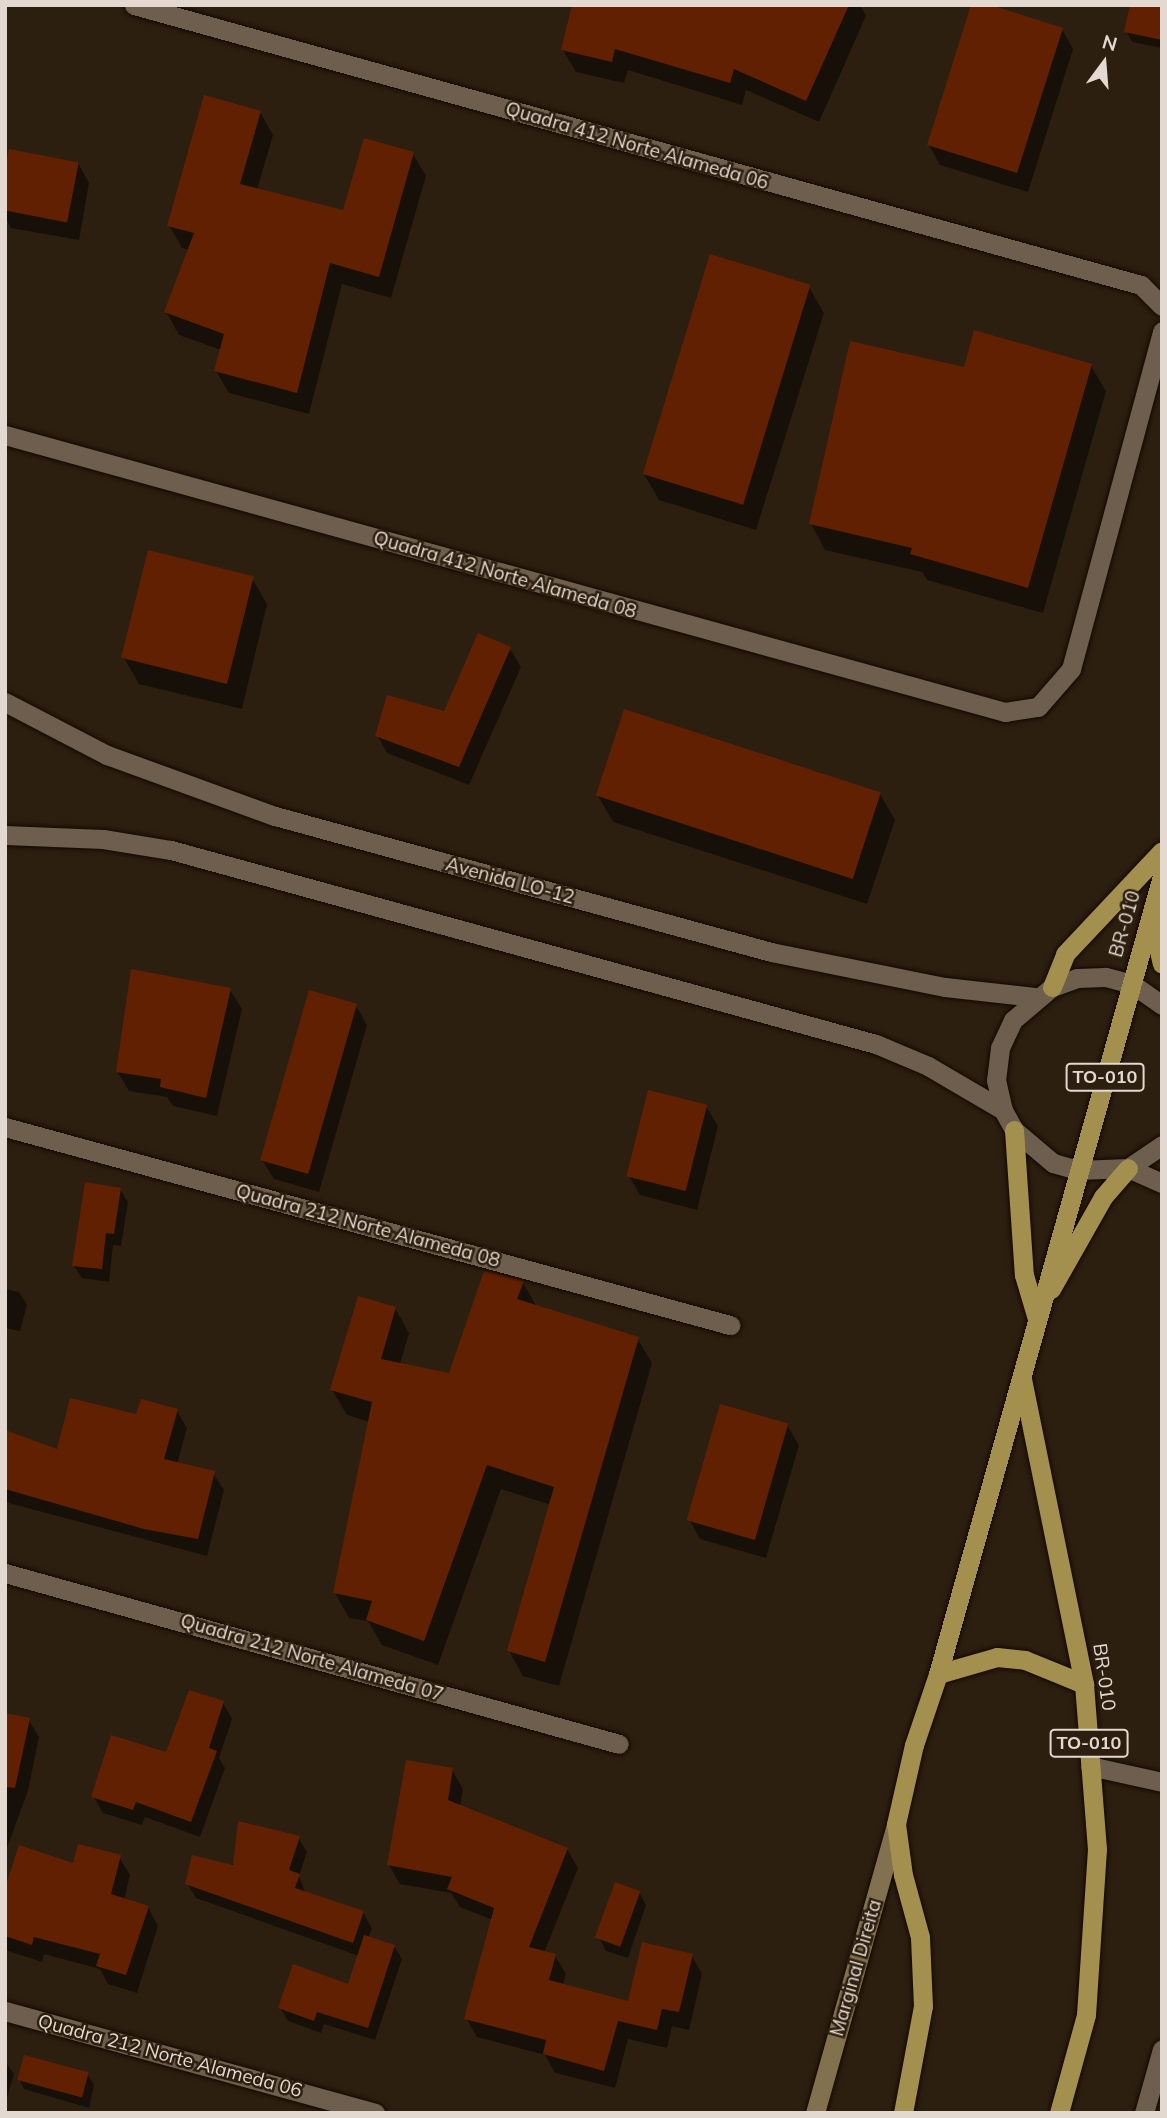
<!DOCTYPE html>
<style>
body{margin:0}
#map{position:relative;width:1167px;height:2118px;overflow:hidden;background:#2c1f10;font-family:Mulish,sans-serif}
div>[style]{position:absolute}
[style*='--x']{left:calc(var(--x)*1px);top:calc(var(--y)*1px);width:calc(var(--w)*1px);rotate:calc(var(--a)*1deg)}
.shadow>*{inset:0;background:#0007}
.building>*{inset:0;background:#622002;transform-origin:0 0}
.roads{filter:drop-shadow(0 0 2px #140800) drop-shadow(0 0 2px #140800)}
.minor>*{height:19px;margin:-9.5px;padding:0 9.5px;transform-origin:9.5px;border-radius:9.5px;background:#6e5e4d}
.tertiary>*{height:19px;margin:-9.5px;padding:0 9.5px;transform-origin:9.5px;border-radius:9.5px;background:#6e5e4d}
.secondary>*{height:19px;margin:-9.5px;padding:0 9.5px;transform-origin:9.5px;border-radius:9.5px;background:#82714e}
.trunk>*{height:19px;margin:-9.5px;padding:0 9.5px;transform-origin:9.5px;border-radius:9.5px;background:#a4904e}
span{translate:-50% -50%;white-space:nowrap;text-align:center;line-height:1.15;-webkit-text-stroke:5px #2c1f10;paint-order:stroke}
.shield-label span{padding:2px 5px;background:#2c1f10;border:2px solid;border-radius:5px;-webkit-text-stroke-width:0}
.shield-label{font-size:18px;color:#e3d9d0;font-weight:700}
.street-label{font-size:19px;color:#e3d9d0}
.frame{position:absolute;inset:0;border:7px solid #e3d9d0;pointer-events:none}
.north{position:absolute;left:1069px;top:28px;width:70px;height:70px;-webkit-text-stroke:5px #2c1f10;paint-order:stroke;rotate:16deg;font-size:19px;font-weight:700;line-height:28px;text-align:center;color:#e3d9d0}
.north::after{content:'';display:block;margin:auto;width:24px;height:32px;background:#e3d9d0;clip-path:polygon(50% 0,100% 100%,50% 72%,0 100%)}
</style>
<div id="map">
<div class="shadow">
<div style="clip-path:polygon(574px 5px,860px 5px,866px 16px,819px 122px,746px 90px,742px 105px,628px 70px,624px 83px,576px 72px,563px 50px)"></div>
<div style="clip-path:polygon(1162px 5px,1162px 48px,1132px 42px,1126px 31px)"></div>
<div style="clip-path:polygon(1062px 29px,1073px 49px,1028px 192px,940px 165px,929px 145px)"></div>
<div style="clip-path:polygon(260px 112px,273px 135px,257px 190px,345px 213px,413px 154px,426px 176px,391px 298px,342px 284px,309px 414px,229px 393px,216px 371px,221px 350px,179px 335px,166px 312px,190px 250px,182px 248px,169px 225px)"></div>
<div style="clip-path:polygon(10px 151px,78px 163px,89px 183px,79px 240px,11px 228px,5px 217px)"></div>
<div style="clip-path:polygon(809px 287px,824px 313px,756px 530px,659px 500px,644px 474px)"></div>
<div style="clip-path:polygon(1091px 366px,1106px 391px,1043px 613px,927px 580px,922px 572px,825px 550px,811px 524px,965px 369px)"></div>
<div style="clip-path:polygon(252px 578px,267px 604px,242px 709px,139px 684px,124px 658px)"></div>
<div style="clip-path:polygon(510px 649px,521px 667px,469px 785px,387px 753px,377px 735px,445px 713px)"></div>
<div style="clip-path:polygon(880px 794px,895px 820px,867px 904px,613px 822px,598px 796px)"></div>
<div style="clip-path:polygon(230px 990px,242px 1009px,217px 1116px,173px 1106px,167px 1097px,129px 1091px,117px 1071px)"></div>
<div style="clip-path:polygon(356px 1006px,367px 1025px,319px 1192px,274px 1179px,262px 1160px)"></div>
<div style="clip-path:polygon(706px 1106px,718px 1126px,697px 1210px,640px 1195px,629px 1176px)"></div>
<div style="clip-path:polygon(120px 1189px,128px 1202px,121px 1246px,113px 1245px,109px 1282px,82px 1278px,74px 1266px)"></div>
<div style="clip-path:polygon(523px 1283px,537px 1307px,637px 1338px,652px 1363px,559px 1686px,523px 1676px,509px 1651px,551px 1505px,501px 1489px,438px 1665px,382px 1645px,368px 1621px,349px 1618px,335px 1593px,370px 1422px,347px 1415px,332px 1390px,395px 1308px,409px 1333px,400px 1364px,450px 1375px)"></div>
<div style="clip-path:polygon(5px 1289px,19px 1292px,27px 1305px,20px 1331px,5px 1328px)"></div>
<div style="clip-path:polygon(177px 1411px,187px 1428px,177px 1464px,213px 1473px,224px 1490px,207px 1556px,5px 1502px,5px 1431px,58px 1452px,138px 1416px)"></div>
<div style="clip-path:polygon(787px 1425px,799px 1445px,766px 1558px,700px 1539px,689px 1519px)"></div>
<div style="clip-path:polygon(223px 1703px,232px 1719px,219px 1758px,225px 1768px,200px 1837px,145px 1817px,142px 1825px,103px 1813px,93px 1796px,167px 1754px)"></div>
<div style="clip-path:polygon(5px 1715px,28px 1719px,39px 1737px,28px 1791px,5px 1853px)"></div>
<div style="clip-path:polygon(452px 1770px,463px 1789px,460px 1807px,567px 1849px,578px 1868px,544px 1953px,555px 1956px,566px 1974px,563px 1985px,629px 2003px,692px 1956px,702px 1974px,689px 2030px,672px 2026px,667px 2048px,628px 2039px,615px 2088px,555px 2073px,545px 2055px,477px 2037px,466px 2018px,493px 1920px,460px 1907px,451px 1893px,400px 1884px,389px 1865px)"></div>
<div style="clip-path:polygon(298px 1837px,307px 1852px,299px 1876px,306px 1894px,363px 1913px,372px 1928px,368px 1938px,394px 1946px,402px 1959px,375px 2040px,324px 2024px,321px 2033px,288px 2021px,280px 2008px,349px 1986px,359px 1956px,196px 1898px,187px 1883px)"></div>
<div style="clip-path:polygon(119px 1857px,130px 1875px,124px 1900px,148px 1907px,158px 1926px,137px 1993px,108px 1984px,100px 1969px,44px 1954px,42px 1962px,5px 1950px,5px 1894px,75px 1865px)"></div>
<div style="clip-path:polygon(639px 1892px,646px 1905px,628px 1958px,606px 1951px,599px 1938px)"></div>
<div style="clip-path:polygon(5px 2061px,14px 2074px,5px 2105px)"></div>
<div style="clip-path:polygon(88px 2075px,94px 2085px,89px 2108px,24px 2089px,19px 2079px)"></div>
</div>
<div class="building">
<div style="clip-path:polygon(572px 5px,849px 5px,806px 101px,734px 69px,730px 83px,615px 49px,612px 62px,561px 50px)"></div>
<div style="clip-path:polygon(971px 5px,991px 5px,1063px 28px,1017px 173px,927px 145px)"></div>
<div style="clip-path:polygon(1130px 5px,1162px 5px,1162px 40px,1124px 32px)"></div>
<div style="clip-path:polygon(204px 95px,261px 111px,240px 184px,343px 210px,364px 138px,414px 152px,379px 277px,330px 263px,297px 393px,214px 371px,224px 334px,164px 312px,194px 233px,167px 226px)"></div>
<div style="left:9px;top:149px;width:71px;height:61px;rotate:11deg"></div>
<div style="left:710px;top:254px;width:105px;height:230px;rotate:17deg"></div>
<div style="clip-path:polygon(974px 330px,1092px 364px,1028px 588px,910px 554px,912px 548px,809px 524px,850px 341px,964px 367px)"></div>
<div style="left:148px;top:550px;width:109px;height:111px;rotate:14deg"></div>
<div style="clip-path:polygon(478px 633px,511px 647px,459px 767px,375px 736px,387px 695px,444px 711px)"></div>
<div style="left:624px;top:709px;width:270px;height:91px;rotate:18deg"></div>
<div style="clip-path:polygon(131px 969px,231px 988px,206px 1098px,160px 1087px,161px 1079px,116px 1072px)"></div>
<div style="left:309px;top:990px;width:50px;height:177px;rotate:16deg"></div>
<div style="left:648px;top:1090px;width:61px;height:89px;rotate:14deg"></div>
<div style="clip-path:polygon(85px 1182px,121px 1188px,114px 1234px,106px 1233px,102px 1269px,72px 1266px)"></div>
<div style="clip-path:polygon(484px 1271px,524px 1281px,517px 1299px,639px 1337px,545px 1662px,507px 1651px,554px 1487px,487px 1465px,424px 1641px,366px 1620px,372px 1601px,333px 1593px,372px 1402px,330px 1390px,358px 1296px,396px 1307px,381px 1359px,449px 1373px)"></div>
<div style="clip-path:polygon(70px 1398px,136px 1414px,141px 1399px,178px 1409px,164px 1459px,215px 1471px,198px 1539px,144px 1529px,5px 1489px,5px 1430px,57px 1449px)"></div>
<div style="left:720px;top:1404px;width:71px;height:121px;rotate:16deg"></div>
<div style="clip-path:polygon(189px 1690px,224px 1701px,209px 1748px,217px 1751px,191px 1822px,136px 1802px,133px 1810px,91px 1797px,111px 1735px,166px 1752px)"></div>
<div style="clip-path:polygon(5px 1713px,30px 1718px,15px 1788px,5px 1787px)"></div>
<div style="clip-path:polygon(406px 1760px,453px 1768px,448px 1800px,568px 1848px,529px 1947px,556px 1954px,549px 1980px,628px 2001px,642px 1942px,693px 1954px,679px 2012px,662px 2009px,657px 2030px,618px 2021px,604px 2071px,543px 2054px,546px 2040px,464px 2019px,494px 1908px,447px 1889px,452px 1877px,387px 1865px)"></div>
<div style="clip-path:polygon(238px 1821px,300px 1836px,289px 1870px,300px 1874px,295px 1888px,364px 1911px,353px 1943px,185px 1884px,192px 1855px,233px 1865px)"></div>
<div style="clip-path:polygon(78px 1844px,121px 1855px,111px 1894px,149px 1906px,126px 1975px,96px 1966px,100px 1954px,34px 1937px,32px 1945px,5px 1936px,5px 1888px,19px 1845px,73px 1863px)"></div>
<div style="left:615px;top:1882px;width:27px;height:59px;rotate:20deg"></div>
<div style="clip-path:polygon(364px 1935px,395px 1945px,368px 2028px,317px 2012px,314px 2021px,278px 2008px,293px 1964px,348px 1984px)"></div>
<div style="left:24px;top:2055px;width:67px;height:26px;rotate:15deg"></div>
</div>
<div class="roads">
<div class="minor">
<div style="--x:134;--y:5;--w:1045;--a:15.54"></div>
<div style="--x:1141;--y:285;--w:30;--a:45"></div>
<div style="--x:5;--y:435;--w:1038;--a:15.48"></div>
<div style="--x:1005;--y:712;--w:33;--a:-9"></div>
<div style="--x:1038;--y:707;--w:50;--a:-49"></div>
<div style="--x:1071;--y:669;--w:350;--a:-74.9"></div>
<div style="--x:5;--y:1127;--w:752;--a:15.28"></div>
<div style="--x:1128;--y:1168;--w:37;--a:24"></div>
<div style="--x:5;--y:1573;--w:637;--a:15.56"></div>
<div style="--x:1090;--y:1766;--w:74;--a:12.5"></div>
<div style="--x:5;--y:2011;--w:384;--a:15.4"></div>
<div style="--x:1144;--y:2113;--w:66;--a:-74.3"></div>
</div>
<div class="tertiary">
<div style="--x:5;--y:702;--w:115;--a:27.5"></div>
<div style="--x:107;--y:755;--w:179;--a:20"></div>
<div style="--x:275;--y:816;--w:514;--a:15.33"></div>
<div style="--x:771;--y:952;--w:177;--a:11.4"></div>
<div style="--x:945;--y:987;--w:90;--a:6.4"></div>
<div style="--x:5;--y:835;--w:98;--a:2.3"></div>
<div style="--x:103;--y:839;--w:69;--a:9.2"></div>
<div style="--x:171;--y:850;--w:731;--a:15.39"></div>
<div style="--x:876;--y:1044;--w:56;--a:22.9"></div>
<div style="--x:928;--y:1066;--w:87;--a:30.4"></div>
<div style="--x:1162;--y:1005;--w:37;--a:-145"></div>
<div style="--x:1132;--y:984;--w:28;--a:-165"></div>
<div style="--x:1105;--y:977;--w:28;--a:178"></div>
<div style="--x:1077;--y:978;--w:27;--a:160"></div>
<div style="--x:1052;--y:987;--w:51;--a:139.8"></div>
<div style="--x:1013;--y:1020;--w:31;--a:115"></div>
<div style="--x:1000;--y:1048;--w:32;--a:97"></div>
<div style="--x:996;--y:1080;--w:31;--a:77"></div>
<div style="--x:1003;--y:1110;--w:23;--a:61"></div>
<div style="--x:1014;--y:1130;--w:51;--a:40.2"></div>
<div style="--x:1053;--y:1163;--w:26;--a:16"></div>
<div style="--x:1078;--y:1170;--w:50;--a:-2.3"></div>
<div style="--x:1128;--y:1168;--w:41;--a:-34.1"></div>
</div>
<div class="secondary">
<div style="--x:815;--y:2113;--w:300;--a:-74.3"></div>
</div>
<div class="trunk">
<div style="--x:1151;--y:917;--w:48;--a:76.8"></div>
<div style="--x:1052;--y:987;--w:35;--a:-68"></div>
<div style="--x:1065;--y:954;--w:141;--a:-46.7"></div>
<div style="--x:1014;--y:1130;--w:145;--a:86.1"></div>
<div style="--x:1024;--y:1275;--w:46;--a:73.5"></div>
<div style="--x:1051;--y:1289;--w:106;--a:-60.5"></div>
<div style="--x:1103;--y:1197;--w:38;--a:-49"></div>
<div style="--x:1022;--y:1379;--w:311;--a:78.5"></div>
<div style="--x:1084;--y:1684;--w:166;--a:85.5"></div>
<div style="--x:1097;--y:1849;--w:166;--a:93.8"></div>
<div style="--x:1086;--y:2015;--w:102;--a:105.4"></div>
<div style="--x:938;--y:1674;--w:61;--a:-16.1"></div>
<div style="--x:997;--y:1657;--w:28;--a:6"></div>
<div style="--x:1025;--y:1660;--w:64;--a:22.1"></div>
<div style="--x:903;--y:2113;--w:109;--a:-79.4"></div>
<div style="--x:923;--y:2006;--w:69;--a:-92.5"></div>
<div style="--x:920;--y:1937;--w:64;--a:-105.3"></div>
<div style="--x:903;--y:1875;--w:51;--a:-97.8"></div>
<div style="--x:896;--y:1824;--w:81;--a:-77.2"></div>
<div style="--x:914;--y:1745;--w:75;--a:-71.3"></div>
<div style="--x:938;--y:1674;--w:829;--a:-74.32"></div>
</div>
</div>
<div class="shield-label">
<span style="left:1105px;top:1077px">TO-010</span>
<span style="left:1089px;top:1743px">TO-010</span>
</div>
<div class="street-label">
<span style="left:637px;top:146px;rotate:16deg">Quadra 412 Norte Alameda 06</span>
<span style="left:505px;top:575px;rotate:16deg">Quadra 412 Norte Alameda 08</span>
<span style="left:510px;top:881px;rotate:15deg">Avenida LO-12</span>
<span style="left:1125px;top:924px;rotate:-74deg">BR-010</span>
<span style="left:368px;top:1226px;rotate:15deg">Quadra 212 Norte Alameda 08</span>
<span style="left:312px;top:1658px;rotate:16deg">Quadra 212 Norte Alameda 07</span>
<span style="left:1104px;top:1677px;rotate:82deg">BR-010</span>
<span style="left:856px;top:1968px;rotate:-74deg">Marginal Direita</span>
<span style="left:170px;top:2056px;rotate:15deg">Quadra 212 Norte Alameda 06</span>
</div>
<div class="frame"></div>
<div class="north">N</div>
</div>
